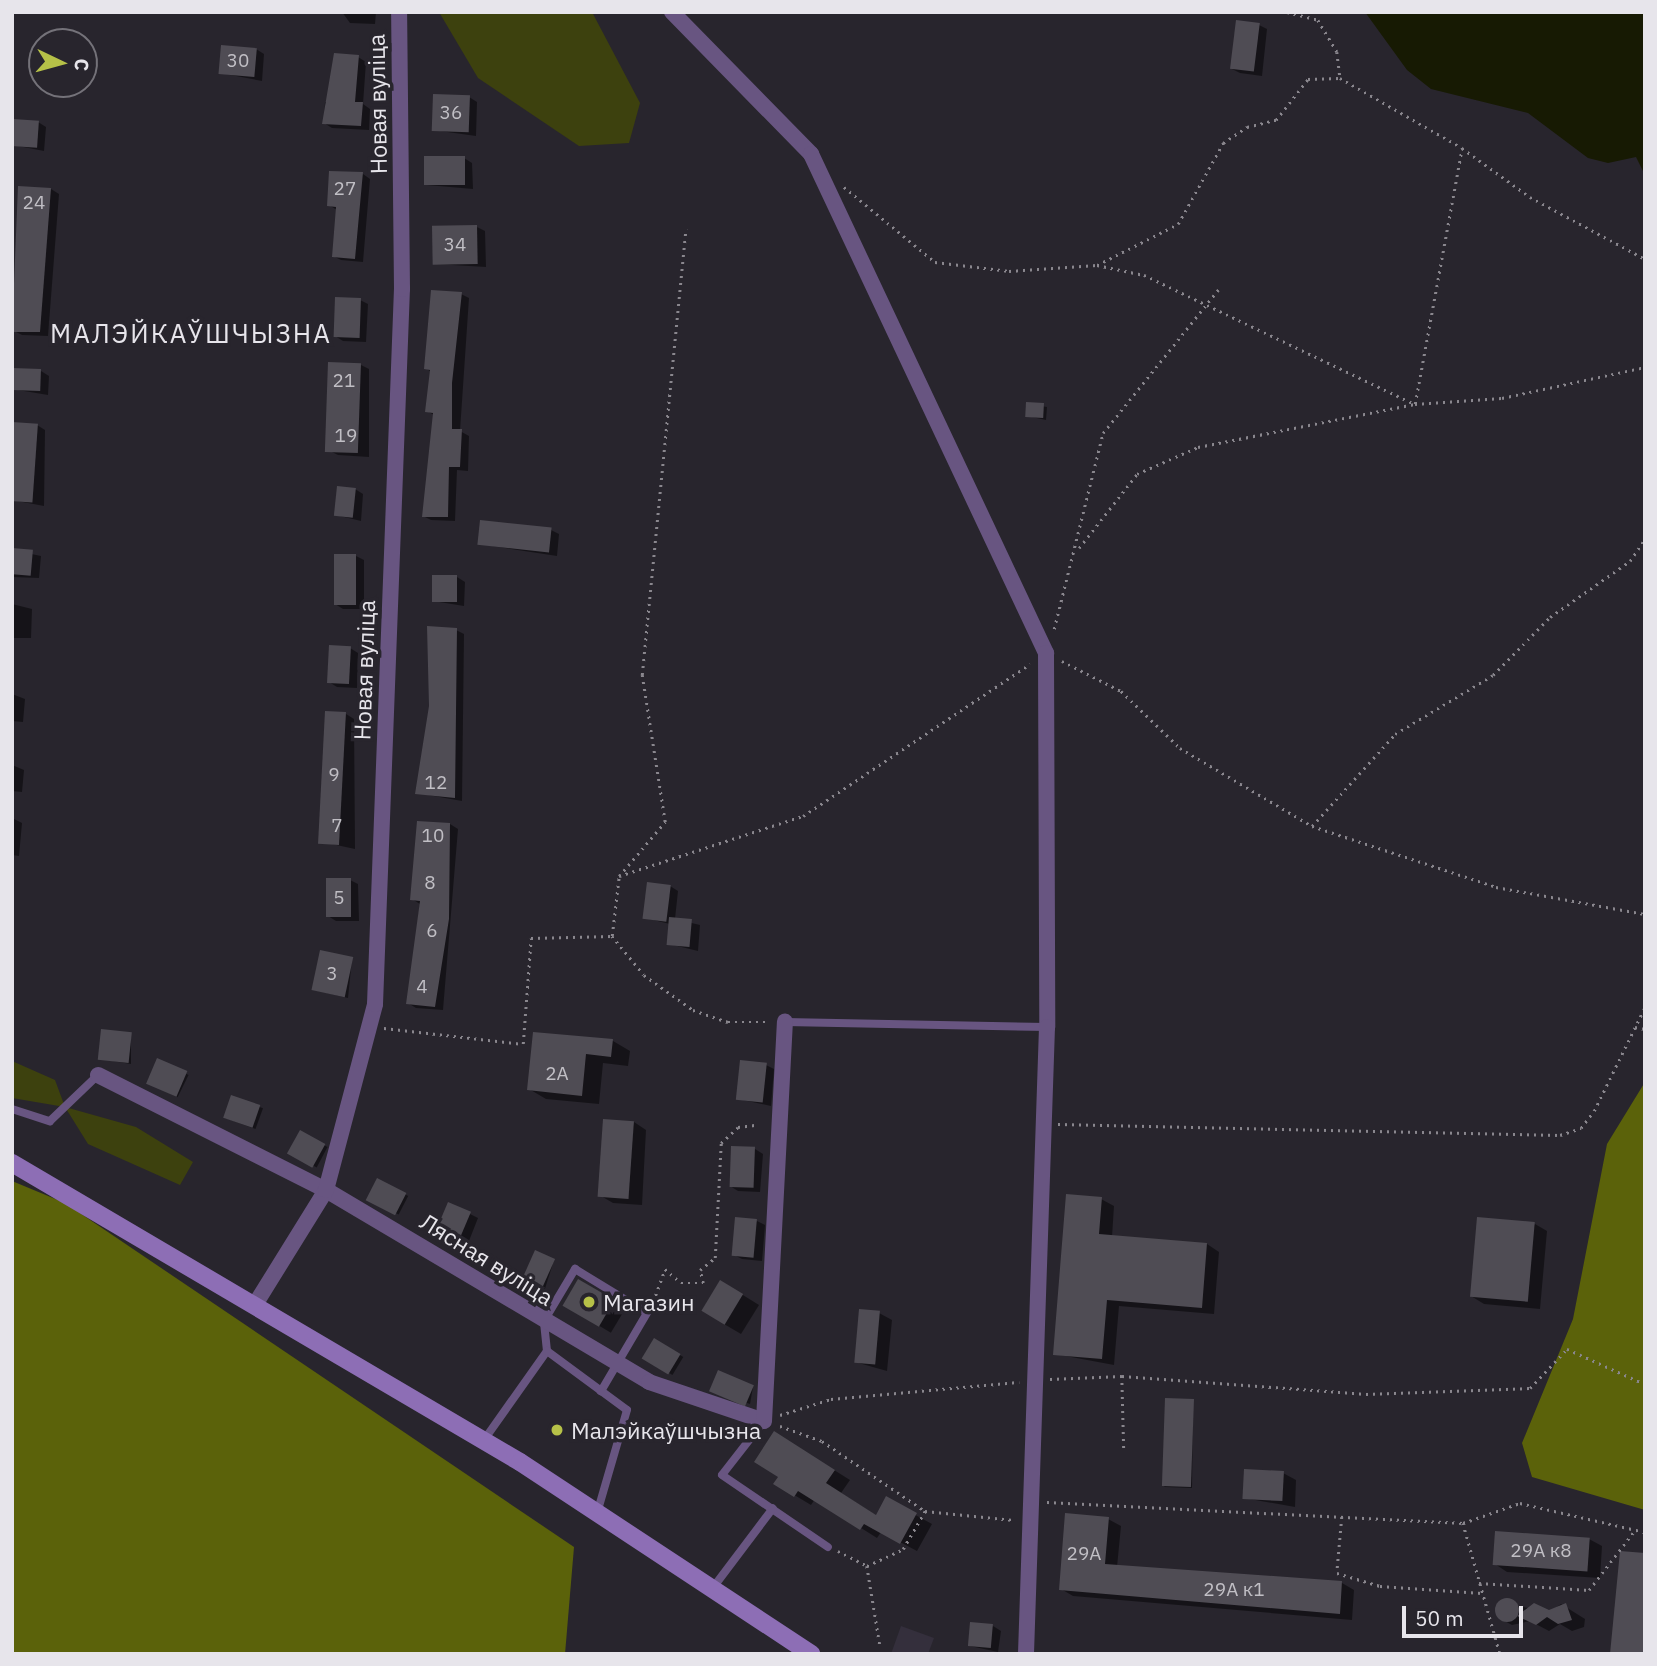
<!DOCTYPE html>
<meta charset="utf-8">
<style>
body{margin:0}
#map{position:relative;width:1657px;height:1666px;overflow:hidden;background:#28252d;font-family:"IBM Plex Sans",sans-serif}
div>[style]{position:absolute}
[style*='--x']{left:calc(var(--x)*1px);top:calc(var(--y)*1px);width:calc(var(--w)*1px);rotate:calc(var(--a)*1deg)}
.built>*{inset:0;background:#342f3c}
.green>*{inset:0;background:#3d410e}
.forest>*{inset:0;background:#5b620a}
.water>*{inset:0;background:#171a03}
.shadow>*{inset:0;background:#0007;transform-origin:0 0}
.building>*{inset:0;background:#4f4c54;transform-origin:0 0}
.round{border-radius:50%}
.path>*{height:2.5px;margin-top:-1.25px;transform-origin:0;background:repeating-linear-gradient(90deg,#8a878e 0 2px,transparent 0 7px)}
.lane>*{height:8px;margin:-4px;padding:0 4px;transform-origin:4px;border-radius:4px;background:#685581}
.street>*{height:16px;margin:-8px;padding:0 8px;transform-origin:8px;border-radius:8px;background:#685581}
.secondary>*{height:18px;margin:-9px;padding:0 9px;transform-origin:9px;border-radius:9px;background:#8d6eb5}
.dots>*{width:19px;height:19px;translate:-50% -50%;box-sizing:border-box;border:4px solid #28252d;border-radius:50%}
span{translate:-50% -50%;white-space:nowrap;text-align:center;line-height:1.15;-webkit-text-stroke:7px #28252d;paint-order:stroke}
.number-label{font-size:19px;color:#c1bfc5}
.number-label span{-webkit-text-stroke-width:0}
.street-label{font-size:23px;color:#e7e5eb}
.poi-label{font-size:23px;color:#e7e5eb}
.left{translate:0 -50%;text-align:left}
.quarter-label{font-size:26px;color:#e7e5eb;letter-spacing:2px}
.frame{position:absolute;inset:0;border:14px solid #e7e5eb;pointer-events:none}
.north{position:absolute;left:28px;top:28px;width:70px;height:70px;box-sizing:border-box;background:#28252d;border:2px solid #747279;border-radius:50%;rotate:95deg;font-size:19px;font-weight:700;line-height:28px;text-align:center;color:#e7e5eb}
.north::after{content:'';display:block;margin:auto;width:24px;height:32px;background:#b6c148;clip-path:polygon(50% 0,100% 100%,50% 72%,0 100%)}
.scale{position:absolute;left:1402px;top:1606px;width:121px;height:32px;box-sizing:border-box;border:4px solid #e7e5eb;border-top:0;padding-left:9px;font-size:21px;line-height:24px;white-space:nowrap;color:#e7e5eb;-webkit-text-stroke:5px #28252d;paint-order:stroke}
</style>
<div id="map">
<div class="built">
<div style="clip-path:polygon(901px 1626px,934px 1638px,928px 1654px,891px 1654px)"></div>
</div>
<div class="green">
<div style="clip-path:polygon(439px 12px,592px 12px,640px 103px,629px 143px,579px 146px,478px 78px)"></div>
<div style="clip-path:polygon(12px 1061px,55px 1080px,65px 1107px,136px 1127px,193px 1162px,180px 1185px,88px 1144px,65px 1107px,12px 1098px)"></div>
</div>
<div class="forest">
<div style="clip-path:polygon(1645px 1082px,1645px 1510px,1532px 1477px,1522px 1443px,1573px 1319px,1607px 1144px)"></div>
<div style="clip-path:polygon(12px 1181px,65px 1203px,574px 1547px,565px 1654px,12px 1654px)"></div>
</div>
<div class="water">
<div style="clip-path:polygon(1365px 12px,1645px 12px,1645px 175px,1636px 157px,1608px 163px,1588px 158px,1528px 113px,1431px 89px,1407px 70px)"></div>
</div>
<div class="shadow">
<div style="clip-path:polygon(342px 12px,376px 12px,375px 24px,350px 23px)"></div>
<div style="clip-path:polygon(1259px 25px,1267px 29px,1262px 76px,1240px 73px,1232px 69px)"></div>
<div style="clip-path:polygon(256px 49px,264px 54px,262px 81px,220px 73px)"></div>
<div style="clip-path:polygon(358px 57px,366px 62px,363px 104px,370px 109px,369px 130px,332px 128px,324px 123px,325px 102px,331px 102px)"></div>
<div style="clip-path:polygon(469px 97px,477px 102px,476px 136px,433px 130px)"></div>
<div style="clip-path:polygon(38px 122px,46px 127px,44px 151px,13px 145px)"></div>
<div style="clip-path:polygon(464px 158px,472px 163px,473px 189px,427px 185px)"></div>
<div style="clip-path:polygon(363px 174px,370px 179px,363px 262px,341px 260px,333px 256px,337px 210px,329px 205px)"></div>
<div style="clip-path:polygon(51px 189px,59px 194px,48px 336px,22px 335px,14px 331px)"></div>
<div style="clip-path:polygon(477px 227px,485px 231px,486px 267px,435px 264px)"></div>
<div style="clip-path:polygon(461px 294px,469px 298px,460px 431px,469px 436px,468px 471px,457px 470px,455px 521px,431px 520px,423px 516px,434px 415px,427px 411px,431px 372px,426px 368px)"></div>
<div style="clip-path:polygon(360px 300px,368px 304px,366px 342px,343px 341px,335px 336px)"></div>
<div style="clip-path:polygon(361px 365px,369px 369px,369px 457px,338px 455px,330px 451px)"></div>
<div style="clip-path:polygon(41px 371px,49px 376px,48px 395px,12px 389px)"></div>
<div style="clip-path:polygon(1028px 404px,1047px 407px,1046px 420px,1027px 416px)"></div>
<div style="clip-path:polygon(37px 425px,45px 430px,44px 506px,12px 500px)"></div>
<div style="clip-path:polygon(355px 489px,363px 494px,361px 521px,336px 515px)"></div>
<div style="clip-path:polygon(551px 530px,559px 534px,557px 556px,479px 544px)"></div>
<div style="clip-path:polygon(12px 550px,41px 556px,39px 578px,12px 577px)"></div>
<div style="clip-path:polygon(356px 556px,364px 560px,364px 609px,343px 609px,335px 604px)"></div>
<div style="clip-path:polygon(457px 577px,465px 582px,464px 606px,433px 601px)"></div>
<div style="clip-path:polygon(12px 604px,32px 609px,31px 638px,12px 638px)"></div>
<div style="clip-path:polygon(456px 630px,464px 634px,462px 801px,417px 793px)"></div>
<div style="clip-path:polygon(350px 648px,358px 653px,357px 688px,337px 687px,329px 682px)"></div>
<div style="clip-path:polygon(12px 694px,25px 699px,23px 722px,12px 721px)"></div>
<div style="clip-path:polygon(346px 714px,354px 719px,355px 849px,327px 843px)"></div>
<div style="clip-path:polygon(12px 765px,24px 770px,22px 792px,12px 791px)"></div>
<div style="clip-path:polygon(12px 818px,22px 823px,19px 856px,12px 855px)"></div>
<div style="clip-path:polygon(450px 824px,458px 829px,443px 1010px,416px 1008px,408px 1003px,420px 904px,412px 899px)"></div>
<div style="clip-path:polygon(350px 880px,358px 884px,359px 921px,336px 921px,328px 916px)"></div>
<div style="clip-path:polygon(670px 886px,678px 891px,675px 919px,700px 925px,698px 951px,669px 944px,670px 924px,645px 918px)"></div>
<div style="clip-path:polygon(352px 959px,348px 998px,314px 990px)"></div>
<div style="clip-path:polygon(131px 1034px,131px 1064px,100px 1059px)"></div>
<div style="clip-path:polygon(535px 1034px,613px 1041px,630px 1051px,628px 1066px,603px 1063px,599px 1104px,546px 1099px,529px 1089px)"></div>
<div style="left:158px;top:1060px;width:34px;height:25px;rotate:26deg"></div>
<div style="clip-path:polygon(766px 1065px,774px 1069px,771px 1106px,738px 1099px)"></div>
<div style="left:232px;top:1097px;width:33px;height:22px;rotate:20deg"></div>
<div style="clip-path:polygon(634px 1122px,646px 1130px,642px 1205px,613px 1203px,601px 1196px)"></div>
<div style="left:301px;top:1133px;width:30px;height:23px;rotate:28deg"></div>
<div style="clip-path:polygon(755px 1149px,763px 1154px,760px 1192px,738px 1191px,730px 1186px)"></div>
<div style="left:377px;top:1180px;width:35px;height:21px;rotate:27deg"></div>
<div style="clip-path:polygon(1101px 1199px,1114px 1206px,1112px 1237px,1207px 1244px,1219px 1252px,1214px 1314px,1119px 1306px,1114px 1365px,1055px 1354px)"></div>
<div style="clip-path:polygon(470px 1214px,478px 1218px,465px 1251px,443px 1242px)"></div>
<div style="clip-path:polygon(757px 1221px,765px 1225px,762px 1261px,742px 1259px,734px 1255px)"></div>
<div style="clip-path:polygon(1535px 1224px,1547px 1231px,1540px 1309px,1484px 1304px,1471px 1296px)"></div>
<div style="clip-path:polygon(554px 1260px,543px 1295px,525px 1287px)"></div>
<div style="left:579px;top:1281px;width:54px;height:28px;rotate:31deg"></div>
<div style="clip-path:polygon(738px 1292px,759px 1305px,741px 1334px,724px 1324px)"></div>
<div style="clip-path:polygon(879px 1313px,892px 1320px,887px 1371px,855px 1362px)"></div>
<div style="left:655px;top:1340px;width:33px;height:21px;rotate:31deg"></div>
<div style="clip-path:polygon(753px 1387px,750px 1404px,715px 1392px)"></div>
<div style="clip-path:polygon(1193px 1401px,1192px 1488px,1165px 1487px,1162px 1485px)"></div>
<div style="clip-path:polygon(791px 1443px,850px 1480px,841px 1493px,877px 1516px,886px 1499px,932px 1524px,917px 1551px,881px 1532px,877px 1538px,815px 1499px,811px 1505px,776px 1484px)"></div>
<div style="clip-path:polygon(1283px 1473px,1296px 1480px,1295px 1507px,1244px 1498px)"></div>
<div style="clip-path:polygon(1108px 1519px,1121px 1526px,1117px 1567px,1342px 1583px,1354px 1590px,1352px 1620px,1073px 1596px,1061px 1589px)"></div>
<div style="clip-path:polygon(1589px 1539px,1602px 1546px,1600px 1578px,1507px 1572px,1495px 1564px)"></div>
<div style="clip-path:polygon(1501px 1603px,1550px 1612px,1561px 1604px,1585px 1619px,1584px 1627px,1572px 1631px,1560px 1624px,1549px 1631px,1530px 1621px,1512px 1625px,1499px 1618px)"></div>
<div style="clip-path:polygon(993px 1626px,1001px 1631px,998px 1652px,970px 1646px)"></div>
</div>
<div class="building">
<div style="left:1236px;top:20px;width:24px;height:49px;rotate:7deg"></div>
<div style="left:221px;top:45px;width:36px;height:29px;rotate:5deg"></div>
<div style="clip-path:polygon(334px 53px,359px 55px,355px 102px,363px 102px,361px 126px,322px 124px)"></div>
<div style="left:433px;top:94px;width:37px;height:37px;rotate:2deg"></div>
<div style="left:13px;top:119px;width:26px;height:27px;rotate:4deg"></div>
<div style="left:465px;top:156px;width:29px;height:41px;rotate:90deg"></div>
<div style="clip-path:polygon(329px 171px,363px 172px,355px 259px,332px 257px,336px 207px,327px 206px)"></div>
<div style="clip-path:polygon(18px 186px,51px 188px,40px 332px,12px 332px)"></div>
<div style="left:477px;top:225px;width:39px;height:45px;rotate:89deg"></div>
<div style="clip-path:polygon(431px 290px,462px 292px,452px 383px,452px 429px,462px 429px,460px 467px,449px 467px,448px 517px,422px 517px,433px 413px,425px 412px,430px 370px,424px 369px)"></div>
<div style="left:335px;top:297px;width:26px;height:40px;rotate:2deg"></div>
<div style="left:328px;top:362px;width:33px;height:90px;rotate:2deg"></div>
<div style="left:12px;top:368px;width:29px;height:22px;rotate:2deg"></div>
<div style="left:1026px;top:402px;width:18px;height:15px;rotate:3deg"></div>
<div style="left:12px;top:422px;width:26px;height:79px;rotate:4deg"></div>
<div style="left:337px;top:486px;width:19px;height:30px;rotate:6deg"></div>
<div style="left:480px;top:520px;width:72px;height:25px;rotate:6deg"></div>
<div style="left:12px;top:548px;width:21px;height:26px;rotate:5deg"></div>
<div style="left:334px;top:554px;width:22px;height:51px"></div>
<div style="left:432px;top:575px;width:25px;height:27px"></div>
<div style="clip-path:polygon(427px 626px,457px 628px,455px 798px,415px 794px,429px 706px)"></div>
<div style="left:329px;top:645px;width:22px;height:38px;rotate:3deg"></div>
<div style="left:325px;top:711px;width:21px;height:133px;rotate:3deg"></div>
<div style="clip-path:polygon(417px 821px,450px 823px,449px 919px,435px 1007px,406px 1004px,420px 901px,410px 900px)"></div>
<div style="left:326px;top:878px;width:25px;height:39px"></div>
<div style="left:647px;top:882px;width:24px;height:37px;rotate:7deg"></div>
<div style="left:669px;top:917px;width:23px;height:28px;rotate:5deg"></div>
<div style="left:320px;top:950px;width:34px;height:41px;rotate:12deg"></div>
<div style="left:101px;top:1029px;width:31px;height:31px;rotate:6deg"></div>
<div style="clip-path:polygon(533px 1032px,613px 1039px,611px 1057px,586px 1054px,582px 1096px,527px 1090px)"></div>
<div style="left:157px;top:1058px;width:33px;height:28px;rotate:23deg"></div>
<div style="left:740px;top:1060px;width:27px;height:40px;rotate:6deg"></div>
<div style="left:231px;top:1095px;width:31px;height:24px;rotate:19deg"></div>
<div style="left:603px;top:1119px;width:31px;height:78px;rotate:4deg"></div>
<div style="left:300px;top:1130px;width:29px;height:27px;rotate:29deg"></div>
<div style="left:731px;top:1146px;width:24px;height:41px;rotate:2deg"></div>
<div style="left:377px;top:1178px;width:33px;height:25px;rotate:27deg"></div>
<div style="clip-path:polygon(1066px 1194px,1102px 1197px,1099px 1234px,1207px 1243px,1202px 1308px,1107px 1300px,1102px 1359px,1053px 1355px)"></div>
<div style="left:448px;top:1202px;width:25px;height:39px;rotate:23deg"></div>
<div style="left:735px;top:1217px;width:22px;height:39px;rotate:5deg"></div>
<div style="left:1477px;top:1217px;width:58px;height:80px;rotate:5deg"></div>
<div style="left:535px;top:1250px;width:22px;height:39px;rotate:24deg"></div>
<div style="left:578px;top:1279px;width:42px;height:31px;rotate:30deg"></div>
<div style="left:720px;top:1280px;width:27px;height:36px;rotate:31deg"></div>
<div style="left:859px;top:1309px;width:21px;height:54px;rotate:5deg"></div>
<div style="left:654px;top:1338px;width:31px;height:24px;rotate:31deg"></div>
<div style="left:718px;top:1370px;width:39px;height:23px;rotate:23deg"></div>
<div style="left:1165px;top:1398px;width:29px;height:88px;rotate:2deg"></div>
<div style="clip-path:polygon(774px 1431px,835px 1470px,826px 1483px,876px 1515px,886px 1496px,917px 1513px,900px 1544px,864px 1524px,860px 1530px,798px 1491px,794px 1497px,773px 1484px,778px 1477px,754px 1462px)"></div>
<div style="left:1244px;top:1469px;width:40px;height:30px;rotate:3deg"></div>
<div style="clip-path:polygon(1065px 1513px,1109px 1517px,1105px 1564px,1342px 1581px,1340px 1614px,1059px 1590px)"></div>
<div style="left:1495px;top:1531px;width:95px;height:34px;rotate:4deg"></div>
<div style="clip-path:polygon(1620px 1551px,1645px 1553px,1645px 1654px,1610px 1654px)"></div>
<div class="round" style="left:1495px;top:1598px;width:24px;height:24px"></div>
<div style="clip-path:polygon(1534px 1603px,1549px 1610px,1566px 1603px,1572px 1620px,1558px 1624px,1547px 1617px,1536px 1625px,1517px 1616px)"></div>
<div style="left:970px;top:1622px;width:23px;height:24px;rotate:5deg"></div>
</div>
<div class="path">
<div style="--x:1287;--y:12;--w:32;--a:14"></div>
<div style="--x:1318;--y:20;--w:37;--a:59"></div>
<div style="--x:1337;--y:52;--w:26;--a:83"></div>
<div style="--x:1340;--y:78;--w:141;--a:29.8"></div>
<div style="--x:1462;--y:148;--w:84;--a:35.8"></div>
<div style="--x:1530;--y:197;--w:131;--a:28.3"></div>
<div style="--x:844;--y:187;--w:118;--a:39.5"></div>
<div style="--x:935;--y:262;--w:75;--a:6.9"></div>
<div style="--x:1009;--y:271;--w:88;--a:-3.9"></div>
<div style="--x:1097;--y:265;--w:48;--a:12"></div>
<div style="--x:1144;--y:275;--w:300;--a:25.5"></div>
<div style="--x:1415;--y:404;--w:87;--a:-3.9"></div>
<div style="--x:1502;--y:398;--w:146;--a:-12.2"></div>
<div style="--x:1097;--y:265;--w:91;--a:-26.8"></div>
<div style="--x:1178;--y:224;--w:93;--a:-60.9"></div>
<div style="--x:1223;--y:143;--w:29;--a:-34"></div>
<div style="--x:1247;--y:127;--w:30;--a:-14"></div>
<div style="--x:1276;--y:120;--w:52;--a:-52"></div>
<div style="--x:1308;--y:79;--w:32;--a:-2"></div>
<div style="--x:1079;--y:548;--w:94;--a:-51.9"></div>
<div style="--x:1137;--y:474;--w:67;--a:-23.9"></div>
<div style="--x:1198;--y:447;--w:221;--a:-11.2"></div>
<div style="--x:1415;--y:404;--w:260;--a:-79.6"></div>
<div style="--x:1054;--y:629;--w:202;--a:-76"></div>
<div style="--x:1103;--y:433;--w:184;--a:-51.2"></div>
<div style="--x:1062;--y:661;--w:66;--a:27"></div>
<div style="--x:1121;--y:691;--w:82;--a:44"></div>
<div style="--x:1180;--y:748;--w:153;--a:30.6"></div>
<div style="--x:1312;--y:826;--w:124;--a:-47.9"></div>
<div style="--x:1395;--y:734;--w:114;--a:-31"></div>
<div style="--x:1493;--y:675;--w:81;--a:-45.5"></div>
<div style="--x:1550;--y:617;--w:98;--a:-35"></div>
<div style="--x:1630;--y:561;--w:27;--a:-56"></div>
<div style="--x:1312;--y:826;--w:194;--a:18.3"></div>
<div style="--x:1496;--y:887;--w:151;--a:10.3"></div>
<div style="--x:619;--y:876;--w:71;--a:-49.6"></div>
<div style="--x:665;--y:822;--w:149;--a:-98.9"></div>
<div style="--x:642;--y:675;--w:448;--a:-84.4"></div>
<div style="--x:612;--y:936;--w:50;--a:50.6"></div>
<div style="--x:644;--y:975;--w:60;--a:35.5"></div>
<div style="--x:693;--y:1010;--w:37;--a:19"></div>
<div style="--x:728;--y:1022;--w:41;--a:0"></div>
<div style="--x:1635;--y:1027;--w:10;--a:11"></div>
<div style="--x:384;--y:1028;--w:140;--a:6.6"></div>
<div style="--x:523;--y:1044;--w:106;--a:-85.7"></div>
<div style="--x:531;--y:938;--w:81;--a:-1.4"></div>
<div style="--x:612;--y:936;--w:60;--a:-83.3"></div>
<div style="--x:619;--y:876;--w:194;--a:-18.1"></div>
<div style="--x:803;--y:816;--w:273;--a:-33.8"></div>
<div style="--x:1058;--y:1124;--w:502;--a:1.26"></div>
<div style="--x:1560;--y:1135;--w:22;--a:-18"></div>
<div style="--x:1581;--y:1128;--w:21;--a:-53"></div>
<div style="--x:1594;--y:1111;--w:116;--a:-63.9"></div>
<div style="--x:653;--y:1302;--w:35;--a:-70"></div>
<div style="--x:665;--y:1269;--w:21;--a:41"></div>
<div style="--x:681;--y:1283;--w:22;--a:0"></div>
<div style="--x:703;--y:1283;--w:13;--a:-103"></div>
<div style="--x:700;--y:1270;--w:19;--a:-39"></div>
<div style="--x:715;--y:1258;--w:115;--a:-87"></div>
<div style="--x:721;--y:1143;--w:23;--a:-43"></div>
<div style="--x:738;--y:1127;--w:17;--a:-7"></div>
<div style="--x:1122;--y:1376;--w:76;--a:88.5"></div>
<div style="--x:1050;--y:1379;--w:72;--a:-2.4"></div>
<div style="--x:1122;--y:1376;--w:245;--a:4.2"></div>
<div style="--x:1366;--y:1394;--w:164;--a:-2.1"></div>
<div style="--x:1530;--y:1388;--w:54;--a:-46.5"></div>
<div style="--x:1567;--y:1349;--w:85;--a:24.2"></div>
<div style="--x:780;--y:1415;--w:53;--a:-17.4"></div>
<div style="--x:831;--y:1399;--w:189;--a:-5.2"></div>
<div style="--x:780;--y:1426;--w:45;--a:19.7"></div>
<div style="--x:822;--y:1441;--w:125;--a:34.2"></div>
<div style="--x:1047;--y:1502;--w:417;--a:2.9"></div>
<div style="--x:1463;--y:1523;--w:60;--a:-19.3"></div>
<div style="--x:1520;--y:1503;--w:128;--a:13.1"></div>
<div style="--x:1342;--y:1517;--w:56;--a:95.1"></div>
<div style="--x:1337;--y:1573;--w:45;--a:16.8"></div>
<div style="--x:1380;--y:1586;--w:102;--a:3.9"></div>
<div style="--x:1463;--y:1523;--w:136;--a:74.2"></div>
<div style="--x:838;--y:1551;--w:33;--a:27"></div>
<div style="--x:867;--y:1566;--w:40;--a:-25"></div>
<div style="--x:903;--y:1549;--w:44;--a:-59.9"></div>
<div style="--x:925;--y:1511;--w:89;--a:5.8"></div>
<div style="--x:867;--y:1566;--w:80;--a:80.7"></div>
<div style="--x:1479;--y:1583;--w:110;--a:3.6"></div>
<div style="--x:1589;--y:1590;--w:76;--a:-52.5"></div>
</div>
<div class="lane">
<div style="--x:785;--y:1022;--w:262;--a:1.1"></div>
<div style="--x:12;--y:1109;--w:40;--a:18"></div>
<div style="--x:50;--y:1121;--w:66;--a:-43.8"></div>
<div style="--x:547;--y:1351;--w:30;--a:-96"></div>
<div style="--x:544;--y:1321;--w:61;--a:-59.2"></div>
<div style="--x:575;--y:1269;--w:84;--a:31.4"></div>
<div style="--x:647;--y:1313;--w:91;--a:120.5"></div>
<div style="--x:764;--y:1421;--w:68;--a:127.9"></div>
<div style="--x:722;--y:1475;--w:128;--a:34.2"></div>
<div style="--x:484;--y:1440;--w:109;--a:-54.7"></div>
<div style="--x:547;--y:1351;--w:99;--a:36.4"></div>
<div style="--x:627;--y:1410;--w:107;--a:106.2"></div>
<div style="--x:712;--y:1589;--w:101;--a:-53"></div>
</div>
<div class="street">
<div style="--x:672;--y:12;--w:199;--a:45.6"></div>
<div style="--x:811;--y:154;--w:552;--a:64.78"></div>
<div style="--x:1046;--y:653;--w:374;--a:89.8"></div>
<div style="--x:1047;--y:1027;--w:627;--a:91.92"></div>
<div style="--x:98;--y:1075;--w:255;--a:26.8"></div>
<div style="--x:326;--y:1190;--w:376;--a:30.7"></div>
<div style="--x:649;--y:1382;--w:121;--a:18.7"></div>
<div style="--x:764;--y:1421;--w:400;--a:-87"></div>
<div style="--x:256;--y:1303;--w:133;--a:-58.2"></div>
<div style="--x:326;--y:1190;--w:192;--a:-75.2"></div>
<div style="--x:375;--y:1004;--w:716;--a:-87.84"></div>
<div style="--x:402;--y:289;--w:277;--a:-90.6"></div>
</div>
<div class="secondary">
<div style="--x:12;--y:1163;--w:589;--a:30.48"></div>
<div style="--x:520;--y:1462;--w:349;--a:33.4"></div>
</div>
<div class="dots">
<div style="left:589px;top:1302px;background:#b6c148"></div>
<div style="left:557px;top:1430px;background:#b6c148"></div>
</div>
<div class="number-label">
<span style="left:238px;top:61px">30</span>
<span style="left:451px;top:113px">36</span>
<span style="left:345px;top:189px">27</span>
<span style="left:34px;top:203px">24</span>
<span style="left:455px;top:245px">34</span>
<span style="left:344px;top:381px">21</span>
<span style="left:346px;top:436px">19</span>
<span style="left:334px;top:775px">9</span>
<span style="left:436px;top:783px">12</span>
<span style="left:337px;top:826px">7</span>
<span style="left:433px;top:836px">10</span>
<span style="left:430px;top:883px">8</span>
<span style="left:339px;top:898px">5</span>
<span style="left:432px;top:931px">6</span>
<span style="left:332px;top:974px">3</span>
<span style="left:422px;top:987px">4</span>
<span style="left:557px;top:1074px">2А</span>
<span style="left:1541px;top:1551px">29А к8</span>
<span style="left:1084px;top:1554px">29А</span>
<span style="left:1234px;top:1590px">29А к1</span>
</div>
<div class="street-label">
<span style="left:377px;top:104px;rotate:-91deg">Новая вуліца</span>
<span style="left:364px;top:670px;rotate:-88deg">Новая вуліца</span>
<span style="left:487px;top:1259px;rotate:32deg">Лясная вуліца</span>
</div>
<div class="poi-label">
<span class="left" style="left:603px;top:1302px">Магазин</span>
<span class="left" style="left:571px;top:1430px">Малэйкаўшчызна</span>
</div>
<div class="quarter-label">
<span style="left:191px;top:334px">МАЛЭЙКАЎШЧЫЗНА</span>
</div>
<div class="frame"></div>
<div class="north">С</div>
<div class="scale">50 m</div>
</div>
